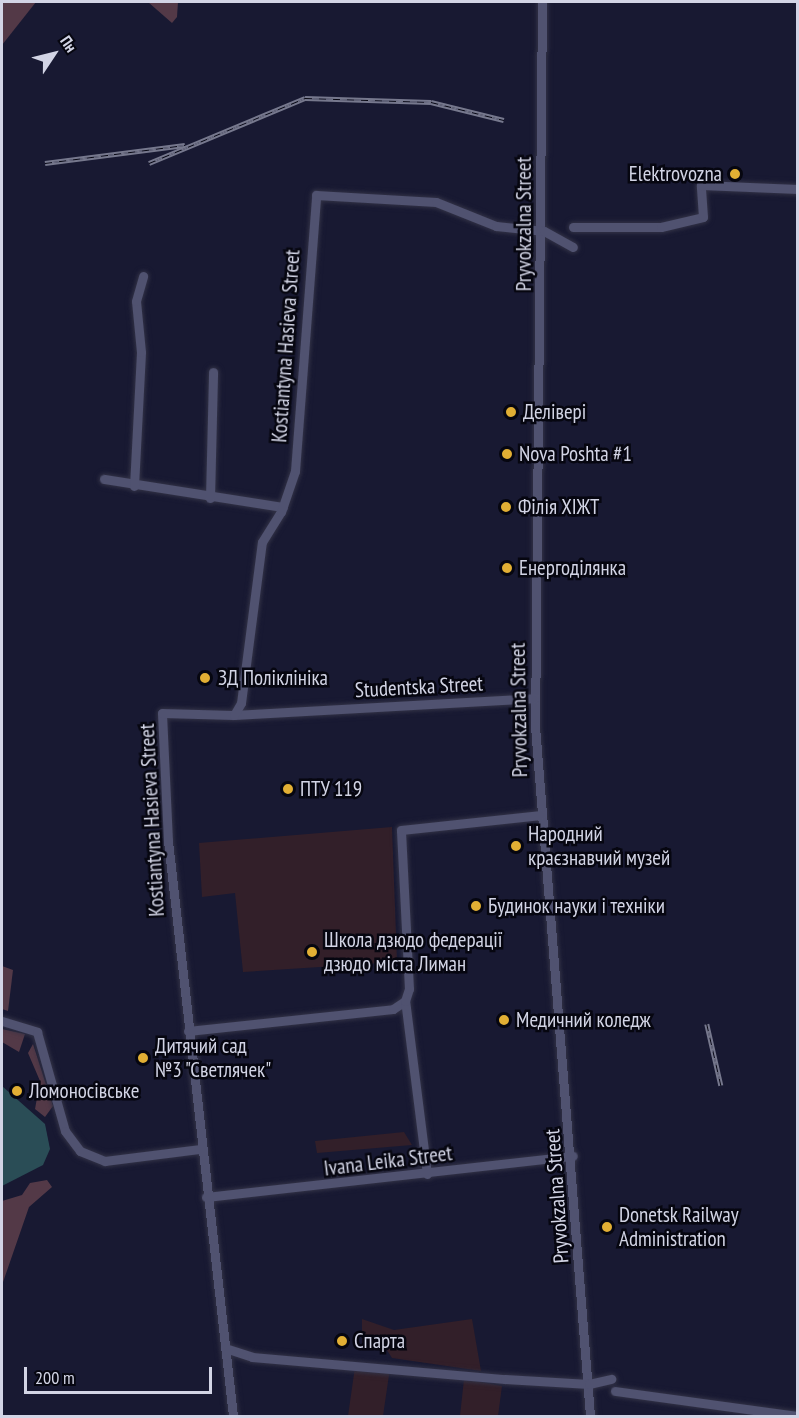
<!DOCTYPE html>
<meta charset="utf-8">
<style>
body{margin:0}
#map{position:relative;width:799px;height:1418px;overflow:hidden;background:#181932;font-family:"PT Sans Narrow",sans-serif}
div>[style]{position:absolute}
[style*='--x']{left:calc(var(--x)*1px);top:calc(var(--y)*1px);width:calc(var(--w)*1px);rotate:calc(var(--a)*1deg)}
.green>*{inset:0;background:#321f29}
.forest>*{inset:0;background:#533947}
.water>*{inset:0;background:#2a4d56}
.roads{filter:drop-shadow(0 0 2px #323246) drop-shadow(0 0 2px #323246)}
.minor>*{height:9px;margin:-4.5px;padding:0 4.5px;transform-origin:4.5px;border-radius:4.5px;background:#505270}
.rail>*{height:4.5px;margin-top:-2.25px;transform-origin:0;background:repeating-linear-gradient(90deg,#060610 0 7px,#76788d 0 14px);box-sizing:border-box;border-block:2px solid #76788d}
.dots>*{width:16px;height:16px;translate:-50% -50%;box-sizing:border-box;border:3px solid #060610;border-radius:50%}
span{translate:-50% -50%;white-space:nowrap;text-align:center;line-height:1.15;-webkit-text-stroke:5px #060610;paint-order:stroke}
.poi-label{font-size:21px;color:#d2d4e5}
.right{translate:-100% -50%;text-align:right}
.left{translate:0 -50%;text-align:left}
.street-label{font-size:21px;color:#d2d4e5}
.frame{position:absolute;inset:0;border:3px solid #d2d4e5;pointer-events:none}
.north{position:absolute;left:24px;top:24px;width:60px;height:60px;-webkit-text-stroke:4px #060610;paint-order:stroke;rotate:55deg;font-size:16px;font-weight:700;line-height:24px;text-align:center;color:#d2d4e5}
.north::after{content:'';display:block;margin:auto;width:21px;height:27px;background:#d2d4e5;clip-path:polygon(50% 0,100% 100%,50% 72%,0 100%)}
.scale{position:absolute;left:24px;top:1367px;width:188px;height:27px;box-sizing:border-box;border:3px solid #d2d4e5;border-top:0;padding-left:8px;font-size:18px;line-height:21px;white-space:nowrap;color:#d2d4e5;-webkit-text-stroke:4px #060610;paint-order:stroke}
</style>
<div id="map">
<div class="green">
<div style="clip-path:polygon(392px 827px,397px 962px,243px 972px,235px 893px,202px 897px,199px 843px)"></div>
<div style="clip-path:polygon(404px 1132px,412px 1145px,317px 1153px,315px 1141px)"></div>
<div style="clip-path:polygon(362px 1319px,394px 1330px,472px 1319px,481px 1371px,392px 1358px,383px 1344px,362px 1343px)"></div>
<div style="clip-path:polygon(355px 1367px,390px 1368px,383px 1416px,348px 1416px)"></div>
<div style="clip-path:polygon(464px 1379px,502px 1386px,498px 1416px,460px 1416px)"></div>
</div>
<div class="forest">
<div style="clip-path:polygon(2px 2px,36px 2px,2px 45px)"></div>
<div style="clip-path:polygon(148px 2px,178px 2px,177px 17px,172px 23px)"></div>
<div style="clip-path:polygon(2px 966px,13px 970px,8px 1011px,2px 1009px)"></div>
<div style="clip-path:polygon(2px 1029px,25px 1034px,19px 1052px,2px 1042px)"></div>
<div style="clip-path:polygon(33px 1044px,53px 1106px,45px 1117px,35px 1109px,40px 1081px,28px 1053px)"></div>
<div style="clip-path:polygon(47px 1180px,52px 1187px,29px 1207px,2px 1285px,2px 1201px,22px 1195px,30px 1183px)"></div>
</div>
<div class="water">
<div style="clip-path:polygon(2px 1086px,45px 1124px,50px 1149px,43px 1165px,2px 1186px)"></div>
</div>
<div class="roads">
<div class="minor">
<div style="--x:542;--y:2;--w:724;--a:90.55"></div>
<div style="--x:535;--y:726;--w:692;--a:85.44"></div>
<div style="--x:573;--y:227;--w:88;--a:0"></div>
<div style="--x:661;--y:227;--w:43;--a:-13.4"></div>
<div style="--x:703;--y:217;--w:32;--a:-94"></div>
<div style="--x:701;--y:185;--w:97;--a:2.4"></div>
<div style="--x:104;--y:479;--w:181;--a:8.9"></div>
<div style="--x:134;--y:486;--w:134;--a:-87"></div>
<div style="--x:141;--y:352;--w:51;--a:-95.6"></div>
<div style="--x:136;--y:301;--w:26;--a:-74"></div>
<div style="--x:210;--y:498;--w:126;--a:-88.6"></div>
<div style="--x:234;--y:715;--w:300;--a:-3.2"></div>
<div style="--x:2;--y:1021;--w:37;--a:17"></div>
<div style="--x:37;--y:1032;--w:103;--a:74.2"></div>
<div style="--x:65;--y:1131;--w:25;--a:53"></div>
<div style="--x:80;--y:1151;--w:27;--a:22"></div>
<div style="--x:105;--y:1161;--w:96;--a:-7.2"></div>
<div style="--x:188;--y:1031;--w:206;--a:-6.1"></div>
<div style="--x:393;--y:1009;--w:14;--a:-34"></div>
<div style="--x:427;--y:1174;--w:174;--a:-97.2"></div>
<div style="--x:405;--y:1001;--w:13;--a:-72"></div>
<div style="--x:409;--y:989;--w:159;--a:-92.9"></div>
<div style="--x:401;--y:830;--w:141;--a:-6.1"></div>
<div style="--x:206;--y:1197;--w:369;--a:-6.4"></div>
<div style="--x:225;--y:1348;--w:28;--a:18"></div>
<div style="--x:252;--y:1357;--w:254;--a:5"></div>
<div style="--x:505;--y:1379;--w:84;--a:3.4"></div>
<div style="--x:589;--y:1384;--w:23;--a:-13"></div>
<div style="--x:615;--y:1391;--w:185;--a:7.8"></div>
<div style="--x:233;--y:1416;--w:579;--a:-96.45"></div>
<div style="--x:168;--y:841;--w:128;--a:-92.7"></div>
<div style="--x:162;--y:713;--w:72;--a:1.6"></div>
<div style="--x:234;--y:715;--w:14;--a:-60"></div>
<div style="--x:241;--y:703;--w:162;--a:-82.6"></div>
<div style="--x:262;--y:542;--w:36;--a:-58"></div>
<div style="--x:281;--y:512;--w:43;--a:-71.1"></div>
<div style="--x:295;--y:471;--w:277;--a:-85.6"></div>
<div style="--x:316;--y:195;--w:120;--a:3.3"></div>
<div style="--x:436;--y:202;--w:65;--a:21.8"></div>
<div style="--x:496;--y:226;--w:48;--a:5.9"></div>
<div style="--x:544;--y:231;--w:33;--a:29"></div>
</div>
</div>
<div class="rail">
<div style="--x:45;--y:163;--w:141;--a:-7.3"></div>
<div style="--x:149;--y:163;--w:169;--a:-22.6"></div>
<div style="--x:305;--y:98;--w:126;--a:1.8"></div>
<div style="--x:431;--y:102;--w:75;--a:13.9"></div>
<div style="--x:707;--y:1024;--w:63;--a:77.1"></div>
</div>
<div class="dots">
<div style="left:735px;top:174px;background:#e2af34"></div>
<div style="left:511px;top:412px;background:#e2af34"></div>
<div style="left:507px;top:454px;background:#e2af34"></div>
<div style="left:506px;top:507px;background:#e2af34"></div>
<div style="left:507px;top:568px;background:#e2af34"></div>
<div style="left:205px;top:678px;background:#e2af34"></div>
<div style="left:288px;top:789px;background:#e2af34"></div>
<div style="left:516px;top:846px;background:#e2af34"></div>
<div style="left:476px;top:906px;background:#e2af34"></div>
<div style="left:312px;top:952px;background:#e2af34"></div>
<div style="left:504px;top:1020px;background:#e2af34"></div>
<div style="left:143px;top:1058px;background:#e2af34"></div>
<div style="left:17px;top:1091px;background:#e2af34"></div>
<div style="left:607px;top:1227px;background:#e2af34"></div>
<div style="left:342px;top:1341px;background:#e2af34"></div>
</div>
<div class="poi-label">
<span class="right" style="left:722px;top:174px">Elektrovozna</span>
<span class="left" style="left:523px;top:412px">Делівері</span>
<span class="left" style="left:519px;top:454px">Nova Poshta #1</span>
<span class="left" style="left:518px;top:507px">Філія ХІЖТ</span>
<span class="left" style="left:519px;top:568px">Енергоділянка</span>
<span class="left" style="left:218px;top:678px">ЗД Поліклініка</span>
<span class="left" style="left:300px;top:789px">ПТУ 119</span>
<span class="left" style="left:528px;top:846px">Народний<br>краєзнавчий музей</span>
<span class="left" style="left:488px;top:906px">Будинок науки і техніки</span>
<span class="left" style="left:324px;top:952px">Школа дзюдо федерації<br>дзюдо міста Лиман</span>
<span class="left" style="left:516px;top:1020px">Медичний коледж</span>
<span class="left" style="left:155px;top:1058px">Дитячий сад<br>№3 "Светлячек"</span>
<span class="left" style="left:29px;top:1091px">Ломоносівське</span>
<span class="left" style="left:619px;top:1227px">Donetsk Railway<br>Administration</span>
<span class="left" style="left:354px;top:1341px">Спарта</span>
</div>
<div class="street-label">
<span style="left:524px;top:224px;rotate:-90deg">Pryvokzalna Street</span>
<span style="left:286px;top:346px;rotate:-86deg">Kostiantyna Hasieva Street</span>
<span style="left:419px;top:687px;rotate:-3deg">Studentska Street</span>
<span style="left:519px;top:710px;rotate:-91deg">Pryvokzalna Street</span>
<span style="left:152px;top:820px;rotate:-93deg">Kostiantyna Hasieva Street</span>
<span style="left:388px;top:1161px;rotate:-7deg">Ivana Leika Street</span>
<span style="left:557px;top:1196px;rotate:-94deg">Pryvokzalna Street</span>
</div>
<div class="frame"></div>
<div class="north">Пн</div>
<div class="scale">200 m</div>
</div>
